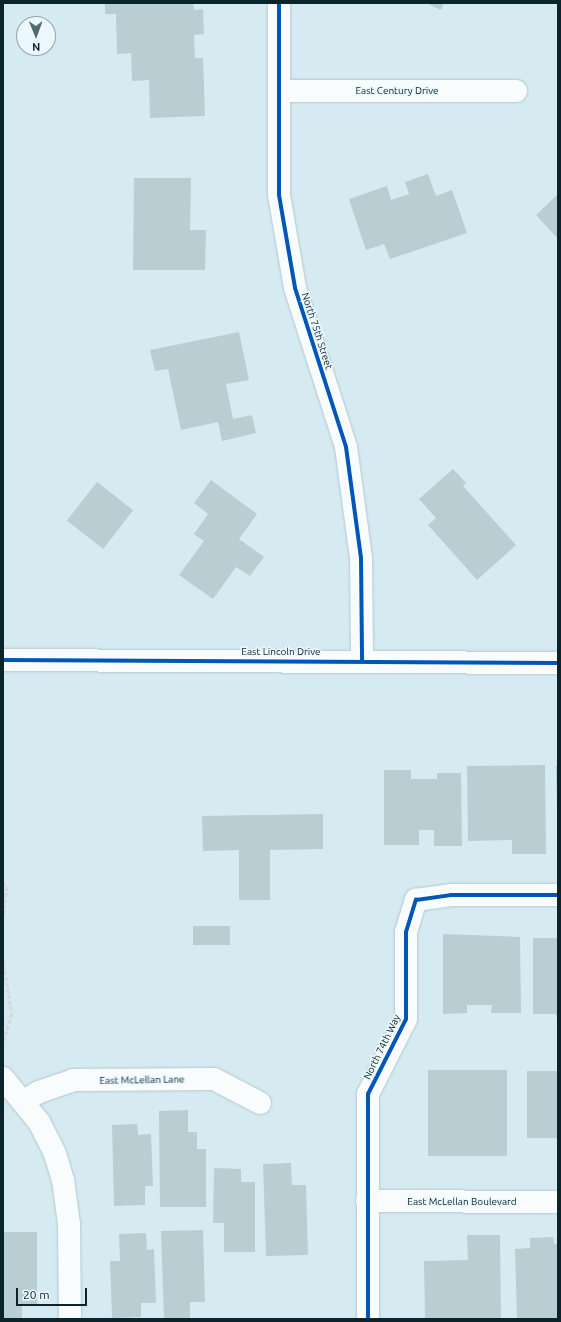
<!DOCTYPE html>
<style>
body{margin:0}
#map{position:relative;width:561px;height:1322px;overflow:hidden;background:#d6eaf2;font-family:Ubuntu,sans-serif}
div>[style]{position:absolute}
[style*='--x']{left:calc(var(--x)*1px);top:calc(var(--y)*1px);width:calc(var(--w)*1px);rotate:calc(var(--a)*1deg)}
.building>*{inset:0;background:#b8ced3;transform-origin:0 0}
.path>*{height:2.5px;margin-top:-1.25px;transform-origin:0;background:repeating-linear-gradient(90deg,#d3d9dc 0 4px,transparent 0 6px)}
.roads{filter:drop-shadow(0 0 1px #b3c8cf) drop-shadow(0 0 1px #b3c8cf)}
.minor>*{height:22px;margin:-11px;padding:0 11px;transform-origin:11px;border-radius:11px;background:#f9fcfd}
.major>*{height:22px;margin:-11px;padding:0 11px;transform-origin:11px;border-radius:11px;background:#f9fcfd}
.cycleway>*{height:4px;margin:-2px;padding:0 2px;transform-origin:2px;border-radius:2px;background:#0057b8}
span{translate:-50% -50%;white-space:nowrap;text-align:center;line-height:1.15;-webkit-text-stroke:3px #ecf8fd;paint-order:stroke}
.street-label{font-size:10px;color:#0a242c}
.frame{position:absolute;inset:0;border:4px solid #0a242c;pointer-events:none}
.north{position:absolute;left:16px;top:16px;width:40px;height:40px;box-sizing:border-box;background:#ecf8fd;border:1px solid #92a3a9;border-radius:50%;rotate:179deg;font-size:11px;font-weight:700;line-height:16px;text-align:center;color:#0a242c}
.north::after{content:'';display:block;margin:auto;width:14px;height:18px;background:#516971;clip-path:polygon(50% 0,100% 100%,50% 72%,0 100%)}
.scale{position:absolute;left:16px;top:1288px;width:71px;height:18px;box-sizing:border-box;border:2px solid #0a242c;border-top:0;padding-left:5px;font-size:12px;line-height:14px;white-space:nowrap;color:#0a242c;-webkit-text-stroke:3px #ecf8fd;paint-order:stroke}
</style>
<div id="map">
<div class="building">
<div style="clip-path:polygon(105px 3px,193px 3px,194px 10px,203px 9px,204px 34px,194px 35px,195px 58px,203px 58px,205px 116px,150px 118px,149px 80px,132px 81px,131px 53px,117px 54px,116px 14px,105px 14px)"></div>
<div style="clip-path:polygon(426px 3px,444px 3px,441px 10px)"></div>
<div style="clip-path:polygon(428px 174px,436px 196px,452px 190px,467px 233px,390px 259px,384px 244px,366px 250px,349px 199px,387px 186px,391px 200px,409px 194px,405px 182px)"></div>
<div style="clip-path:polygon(134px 178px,191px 178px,190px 230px,206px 230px,205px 270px,133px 270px)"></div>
<div style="clip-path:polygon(558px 194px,558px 239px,536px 215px)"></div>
<div style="clip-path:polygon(239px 332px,249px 380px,226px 384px,233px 419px,252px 415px,256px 433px,222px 441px,218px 422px,181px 430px,168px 369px,155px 371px,150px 350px)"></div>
<div style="clip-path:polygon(453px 469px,466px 483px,463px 486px,516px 545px,477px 580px,428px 525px,436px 518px,419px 499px)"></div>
<div style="clip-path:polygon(211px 480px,257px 514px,239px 539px,264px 557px,250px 576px,236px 567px,213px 599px,179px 575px,204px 541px,194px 534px,208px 514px,194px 503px)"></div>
<div style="left:97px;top:482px;width:46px;height:49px;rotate:38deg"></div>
<div style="clip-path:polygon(545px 765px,546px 854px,512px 854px,512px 840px,468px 841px,467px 766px)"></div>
<div style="clip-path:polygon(556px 766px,558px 766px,558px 808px,557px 808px)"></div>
<div style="clip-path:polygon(384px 770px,411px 770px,411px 779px,437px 779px,437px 773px,461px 773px,462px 846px,434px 846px,434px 830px,419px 830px,419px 845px,384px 845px)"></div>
<div style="clip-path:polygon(323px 814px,323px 849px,270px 850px,270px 900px,239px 900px,239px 850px,203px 851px,202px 816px)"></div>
<div style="left:230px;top:926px;width:19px;height:37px;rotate:90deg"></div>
<div style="clip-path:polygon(443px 934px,520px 937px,521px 1013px,491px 1013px,492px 1005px,467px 1005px,467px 1013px,443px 1014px)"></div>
<div style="clip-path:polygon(533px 938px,558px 938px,558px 1022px,556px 1014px,533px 1014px)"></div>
<div style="left:507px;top:1070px;width:86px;height:79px;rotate:90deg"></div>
<div style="left:558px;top:1071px;width:67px;height:31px;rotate:90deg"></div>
<div style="clip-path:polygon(188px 1110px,188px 1132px,197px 1132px,197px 1149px,206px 1149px,206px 1207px,160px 1207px,159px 1111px)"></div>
<div style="clip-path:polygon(137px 1124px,138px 1135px,151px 1134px,153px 1186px,145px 1186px,145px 1205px,114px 1206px,112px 1125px)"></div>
<div style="clip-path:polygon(291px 1163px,292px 1185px,306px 1185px,308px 1255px,266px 1256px,263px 1164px)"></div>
<div style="clip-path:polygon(214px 1168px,241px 1169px,241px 1182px,255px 1182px,255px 1252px,224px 1252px,224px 1223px,213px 1223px)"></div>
<div style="clip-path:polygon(203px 1230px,205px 1302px,190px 1302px,190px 1319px,164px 1319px,161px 1231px)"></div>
<div style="clip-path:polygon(3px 1232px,37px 1232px,37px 1305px,22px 1305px,22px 1319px,3px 1319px)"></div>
<div style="clip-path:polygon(146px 1233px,147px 1250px,154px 1249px,156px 1303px,141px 1303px,141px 1317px,112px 1318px,110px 1261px,120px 1261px,119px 1234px)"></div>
<div style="clip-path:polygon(467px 1235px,500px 1235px,501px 1319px,425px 1319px,424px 1261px,468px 1260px)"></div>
<div style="clip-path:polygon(553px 1237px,554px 1244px,558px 1244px,558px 1319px,517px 1319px,515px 1249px,530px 1248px,530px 1238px)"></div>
</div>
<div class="path">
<div style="--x:3;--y:882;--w:6;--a:51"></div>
<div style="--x:7;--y:887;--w:31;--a:97"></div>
<div style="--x:3;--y:959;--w:56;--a:80.7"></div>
<div style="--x:12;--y:1014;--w:31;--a:107"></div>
</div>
<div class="roads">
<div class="minor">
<div style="--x:279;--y:3;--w:192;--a:90"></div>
<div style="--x:279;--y:195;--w:94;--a:80.2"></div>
<div style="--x:295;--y:288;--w:167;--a:72.2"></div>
<div style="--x:346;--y:447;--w:112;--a:82.3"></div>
<div style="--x:361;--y:558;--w:103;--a:89.4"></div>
<div style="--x:279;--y:91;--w:237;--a:0"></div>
<div style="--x:3;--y:1078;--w:57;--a:50.7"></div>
<div style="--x:39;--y:1122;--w:36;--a:63"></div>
<div style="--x:55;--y:1154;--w:27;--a:73"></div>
<div style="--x:63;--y:1180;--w:44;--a:82.2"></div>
<div style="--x:69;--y:1224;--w:95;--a:89.4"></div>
<div style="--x:24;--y:1101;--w:17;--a:-31"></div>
<div style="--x:39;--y:1092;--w:36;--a:-19"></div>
<div style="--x:73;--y:1080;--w:141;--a:-0.4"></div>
<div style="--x:214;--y:1079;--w:52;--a:27.6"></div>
<div style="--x:367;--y:1201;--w:191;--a:0.3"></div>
<div style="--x:368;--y:1319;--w:225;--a:-90"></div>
<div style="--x:368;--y:1094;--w:84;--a:-63.1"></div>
<div style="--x:406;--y:1019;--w:87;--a:-90"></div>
<div style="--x:406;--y:932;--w:34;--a:-73"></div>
<div style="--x:416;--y:900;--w:35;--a:-8"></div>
<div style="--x:451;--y:895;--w:107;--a:0"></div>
</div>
<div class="major">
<div style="--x:3;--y:660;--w:555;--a:0.31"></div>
</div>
</div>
<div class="cycleway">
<div style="--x:279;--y:3;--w:192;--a:90"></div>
<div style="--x:279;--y:195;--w:94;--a:80.2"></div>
<div style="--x:295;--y:288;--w:167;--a:72.2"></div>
<div style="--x:346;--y:447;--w:112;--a:82.3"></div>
<div style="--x:361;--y:558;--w:103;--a:89.4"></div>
<div style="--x:3;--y:660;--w:555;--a:0.31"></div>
<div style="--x:368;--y:1319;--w:225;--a:-90"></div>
<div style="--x:368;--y:1094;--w:84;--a:-63.1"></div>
<div style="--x:406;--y:1019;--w:87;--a:-90"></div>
<div style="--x:406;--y:932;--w:34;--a:-73"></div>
<div style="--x:416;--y:900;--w:35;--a:-8"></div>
<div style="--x:451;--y:895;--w:107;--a:0"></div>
</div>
<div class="street-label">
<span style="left:397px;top:91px">East Century Drive</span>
<span style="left:317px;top:331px;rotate:72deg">North 75th Street</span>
<span style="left:281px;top:652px">East Lincoln Drive</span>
<span style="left:382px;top:1047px;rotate:-64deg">North 74th Way</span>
<span style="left:142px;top:1080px;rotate:-1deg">East McLellan Lane</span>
<span style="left:462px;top:1202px">East McLellan Boulevard</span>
</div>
<div class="frame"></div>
<div class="north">N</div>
<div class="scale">20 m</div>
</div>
